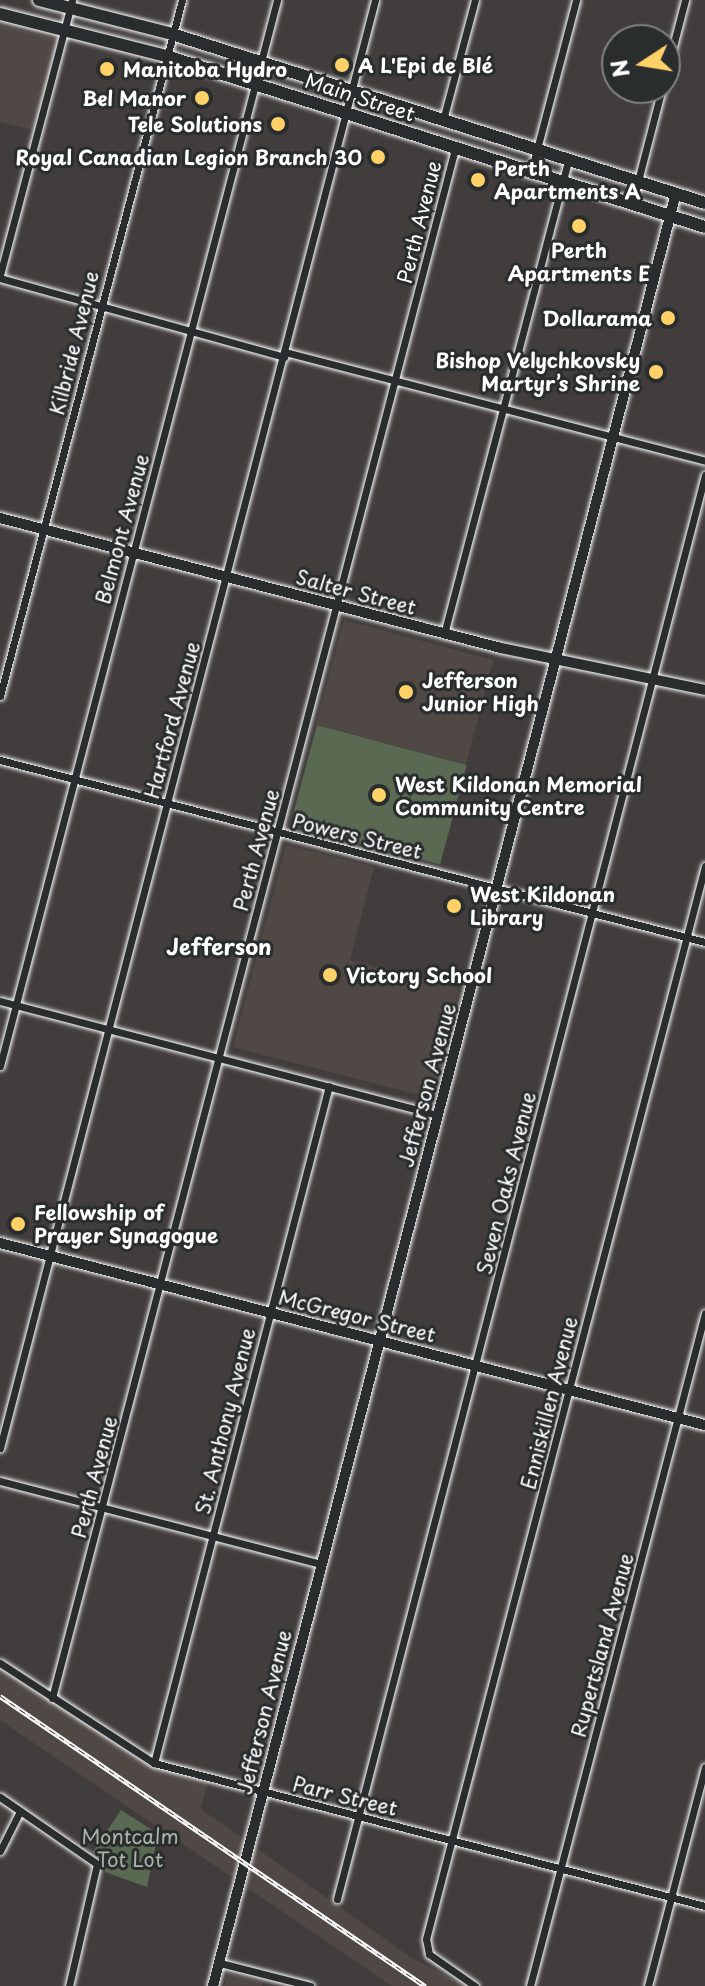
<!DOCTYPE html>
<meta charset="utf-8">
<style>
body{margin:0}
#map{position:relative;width:705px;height:1986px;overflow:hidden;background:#403d3c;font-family:"Playpen Sans",sans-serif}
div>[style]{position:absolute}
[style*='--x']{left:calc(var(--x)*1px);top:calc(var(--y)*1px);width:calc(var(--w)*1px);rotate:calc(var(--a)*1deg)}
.built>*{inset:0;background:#4f4845;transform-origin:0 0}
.green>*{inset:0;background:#5a6952;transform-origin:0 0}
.roads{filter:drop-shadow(0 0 2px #fff) drop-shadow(0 0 2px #fff)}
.street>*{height:7px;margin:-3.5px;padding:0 3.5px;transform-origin:3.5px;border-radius:3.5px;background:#2a2d2e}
.secondary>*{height:10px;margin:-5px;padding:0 5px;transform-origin:5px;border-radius:5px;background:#2a2d2e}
.primary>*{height:12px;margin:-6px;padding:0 6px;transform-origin:6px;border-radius:6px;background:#2a2d2e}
.rail>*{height:5px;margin-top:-2.5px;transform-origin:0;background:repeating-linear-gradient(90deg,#2a2d2e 0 6px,#fff 0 12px);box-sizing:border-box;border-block:2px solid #fff}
.dots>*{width:22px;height:22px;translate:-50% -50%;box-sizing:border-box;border:4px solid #2a2d2e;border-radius:50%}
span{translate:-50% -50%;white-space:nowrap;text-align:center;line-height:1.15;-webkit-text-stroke:6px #2a2d2e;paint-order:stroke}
.poi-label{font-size:20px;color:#fff;font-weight:700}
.left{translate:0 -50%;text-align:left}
.right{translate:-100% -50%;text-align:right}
.street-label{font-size:20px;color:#fff}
.park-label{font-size:20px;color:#acb4a8}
.neighbourhood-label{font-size:22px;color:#fff;font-weight:700}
.north{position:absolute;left:601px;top:24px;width:80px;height:80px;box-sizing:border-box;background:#2a2d2e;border:2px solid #7f8182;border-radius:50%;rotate:258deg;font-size:22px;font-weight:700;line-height:32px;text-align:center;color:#fff}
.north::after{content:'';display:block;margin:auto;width:28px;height:36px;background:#ffd166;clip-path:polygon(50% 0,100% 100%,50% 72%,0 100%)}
</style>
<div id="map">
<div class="built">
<div style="clip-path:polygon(0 25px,61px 40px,38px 131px,0 122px)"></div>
<div style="left:344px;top:620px;width:155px;height:108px;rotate:15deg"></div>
<div style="clip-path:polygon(286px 845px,374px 867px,350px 960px,459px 988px,431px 1098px,233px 1047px)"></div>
<div style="clip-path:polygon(0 1663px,140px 1759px,209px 1777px,201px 1809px,412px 1958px,466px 1986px,392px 1986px,0 1720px)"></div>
<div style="clip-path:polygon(228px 1973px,263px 1982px,262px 1986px,224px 1986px)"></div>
</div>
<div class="green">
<div style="left:317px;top:725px;width:155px;height:103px;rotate:15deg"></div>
<div style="clip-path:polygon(121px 1810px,158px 1834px,147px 1887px,105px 1872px,105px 1861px,93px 1852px)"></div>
</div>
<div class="roads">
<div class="street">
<div style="--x:665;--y:77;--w:80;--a:-75.4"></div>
<div style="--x:443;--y:120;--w:124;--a:-75.1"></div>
<div style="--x:531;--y:172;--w:178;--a:-75.3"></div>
<div style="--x:632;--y:204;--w:120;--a:-75.5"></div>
<div style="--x:0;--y:275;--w:284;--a:-75.3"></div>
<div style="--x:0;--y:278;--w:295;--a:15.5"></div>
<div style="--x:285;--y:352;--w:434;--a:14.5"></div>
<div style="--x:444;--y:634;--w:491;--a:-75.3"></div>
<div style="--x:0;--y:696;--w:719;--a:-75.35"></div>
<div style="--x:0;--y:760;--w:728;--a:14.48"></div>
<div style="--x:0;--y:1001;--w:453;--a:14.6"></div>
<div style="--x:0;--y:1066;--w:1101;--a:-75.43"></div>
<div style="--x:0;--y:1448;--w:1496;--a:-75.48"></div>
<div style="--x:0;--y:1481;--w:331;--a:14.5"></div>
<div style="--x:0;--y:1663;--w:184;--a:33"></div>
<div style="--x:154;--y:1763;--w:569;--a:14.55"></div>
<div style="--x:52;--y:1698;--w:1601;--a:-75.42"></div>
<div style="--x:154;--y:1763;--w:699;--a:-75.51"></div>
<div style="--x:0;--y:1797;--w:118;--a:34.6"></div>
<div style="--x:97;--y:1864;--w:125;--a:102.9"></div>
<div style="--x:0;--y:1851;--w:45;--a:-63.4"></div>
<div style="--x:337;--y:1899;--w:1471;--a:-75.51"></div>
<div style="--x:220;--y:1963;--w:93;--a:14.3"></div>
<div style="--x:475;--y:1986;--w:56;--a:-145.2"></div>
<div style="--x:429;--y:1954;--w:15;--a:-101"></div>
<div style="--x:426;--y:1939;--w:1109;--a:-75.42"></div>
<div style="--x:530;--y:1986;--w:695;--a:-75.42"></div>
<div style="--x:648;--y:1986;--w:226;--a:-75.4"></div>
</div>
<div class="secondary">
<div style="--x:0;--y:518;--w:518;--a:14.55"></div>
<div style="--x:501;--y:648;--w:208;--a:11.6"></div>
<div style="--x:0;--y:1243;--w:728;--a:14.48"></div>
<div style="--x:213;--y:1986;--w:1852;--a:-75.52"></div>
</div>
<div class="primary">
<div style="--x:39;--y:0;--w:137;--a:14.3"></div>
<div style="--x:172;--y:34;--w:559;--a:17.59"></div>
<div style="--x:0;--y:14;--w:171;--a:14.2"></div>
<div style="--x:166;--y:56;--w:565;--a:17.6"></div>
</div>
</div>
<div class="rail">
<div style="--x:0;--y:1696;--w:515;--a:34.31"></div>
</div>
<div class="dots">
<div style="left:342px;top:65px;background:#ffd166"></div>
<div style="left:107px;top:69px;background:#ffd166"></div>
<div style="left:202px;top:98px;background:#ffd166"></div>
<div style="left:278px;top:124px;background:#ffd166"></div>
<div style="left:378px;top:157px;background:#ffd166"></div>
<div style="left:478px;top:180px;background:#ffd166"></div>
<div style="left:579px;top:226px;background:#ffd166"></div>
<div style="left:668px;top:318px;background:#ffd166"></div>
<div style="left:656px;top:372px;background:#ffd166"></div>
<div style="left:406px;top:692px;background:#ffd166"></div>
<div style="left:379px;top:795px;background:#ffd166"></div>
<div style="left:454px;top:906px;background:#ffd166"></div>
<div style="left:330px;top:975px;background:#ffd166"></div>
<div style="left:18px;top:1224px;background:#ffd166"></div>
</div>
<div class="poi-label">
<span class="left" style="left:358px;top:65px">A L'Epi de Blé</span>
<span class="left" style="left:123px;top:69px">Manitoba Hydro</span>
<span class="right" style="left:186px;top:98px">Bel Manor</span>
<span class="right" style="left:262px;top:124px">Tele Solutions</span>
<span class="right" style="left:362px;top:157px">Royal Canadian Legion Branch 30</span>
<span class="left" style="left:494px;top:180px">Perth<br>Apartments A</span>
<span style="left:579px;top:262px">Perth<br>Apartments E</span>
<span class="right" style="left:652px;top:318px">Dollarama</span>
<span class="right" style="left:640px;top:372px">Bishop Velychkovsky<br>Martyr’s Shrine</span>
<span class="left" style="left:422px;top:692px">Jefferson<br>Junior High</span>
<span class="left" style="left:395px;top:796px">West Kildonan Memorial<br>Community Centre</span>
<span class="left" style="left:470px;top:906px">West Kildonan<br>Library</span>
<span class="left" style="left:346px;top:975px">Victory School</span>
<span class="left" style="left:34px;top:1224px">Fellowship of<br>Prayer Synagogue</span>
</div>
<div class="street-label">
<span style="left:360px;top:97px;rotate:18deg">Main Street</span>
<span style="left:419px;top:222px;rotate:-76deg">Perth Avenue</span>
<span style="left:74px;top:343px;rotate:-76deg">Kilbride Avenue</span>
<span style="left:122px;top:529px;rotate:-75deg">Belmont Avenue</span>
<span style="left:356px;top:592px;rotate:15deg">Salter Street</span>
<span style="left:172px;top:720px;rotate:-75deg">Hartford Avenue</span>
<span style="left:357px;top:836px;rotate:14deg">Powers Street</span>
<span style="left:256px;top:850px;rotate:-75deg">Perth Avenue</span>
<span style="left:427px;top:1085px;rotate:-75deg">Jefferson Avenue</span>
<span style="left:506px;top:1183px;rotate:-76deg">Seven Oaks Avenue</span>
<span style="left:357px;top:1316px;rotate:14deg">McGregor Street</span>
<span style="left:549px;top:1403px;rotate:-76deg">Enniskillen Avenue</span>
<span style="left:225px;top:1421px;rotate:-76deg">St. Anthony Avenue</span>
<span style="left:94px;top:1477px;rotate:-75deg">Perth Avenue</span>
<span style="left:602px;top:1645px;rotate:-75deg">Rupertsland Avenue</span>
<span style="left:264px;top:1712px;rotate:-76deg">Jefferson Avenue</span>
<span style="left:345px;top:1796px;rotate:14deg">Parr Street</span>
</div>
<div class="park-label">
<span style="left:130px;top:1848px">Montcalm<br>Tot Lot</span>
</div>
<div class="neighbourhood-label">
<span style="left:219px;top:946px">Jefferson</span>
</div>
<div class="north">N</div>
</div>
